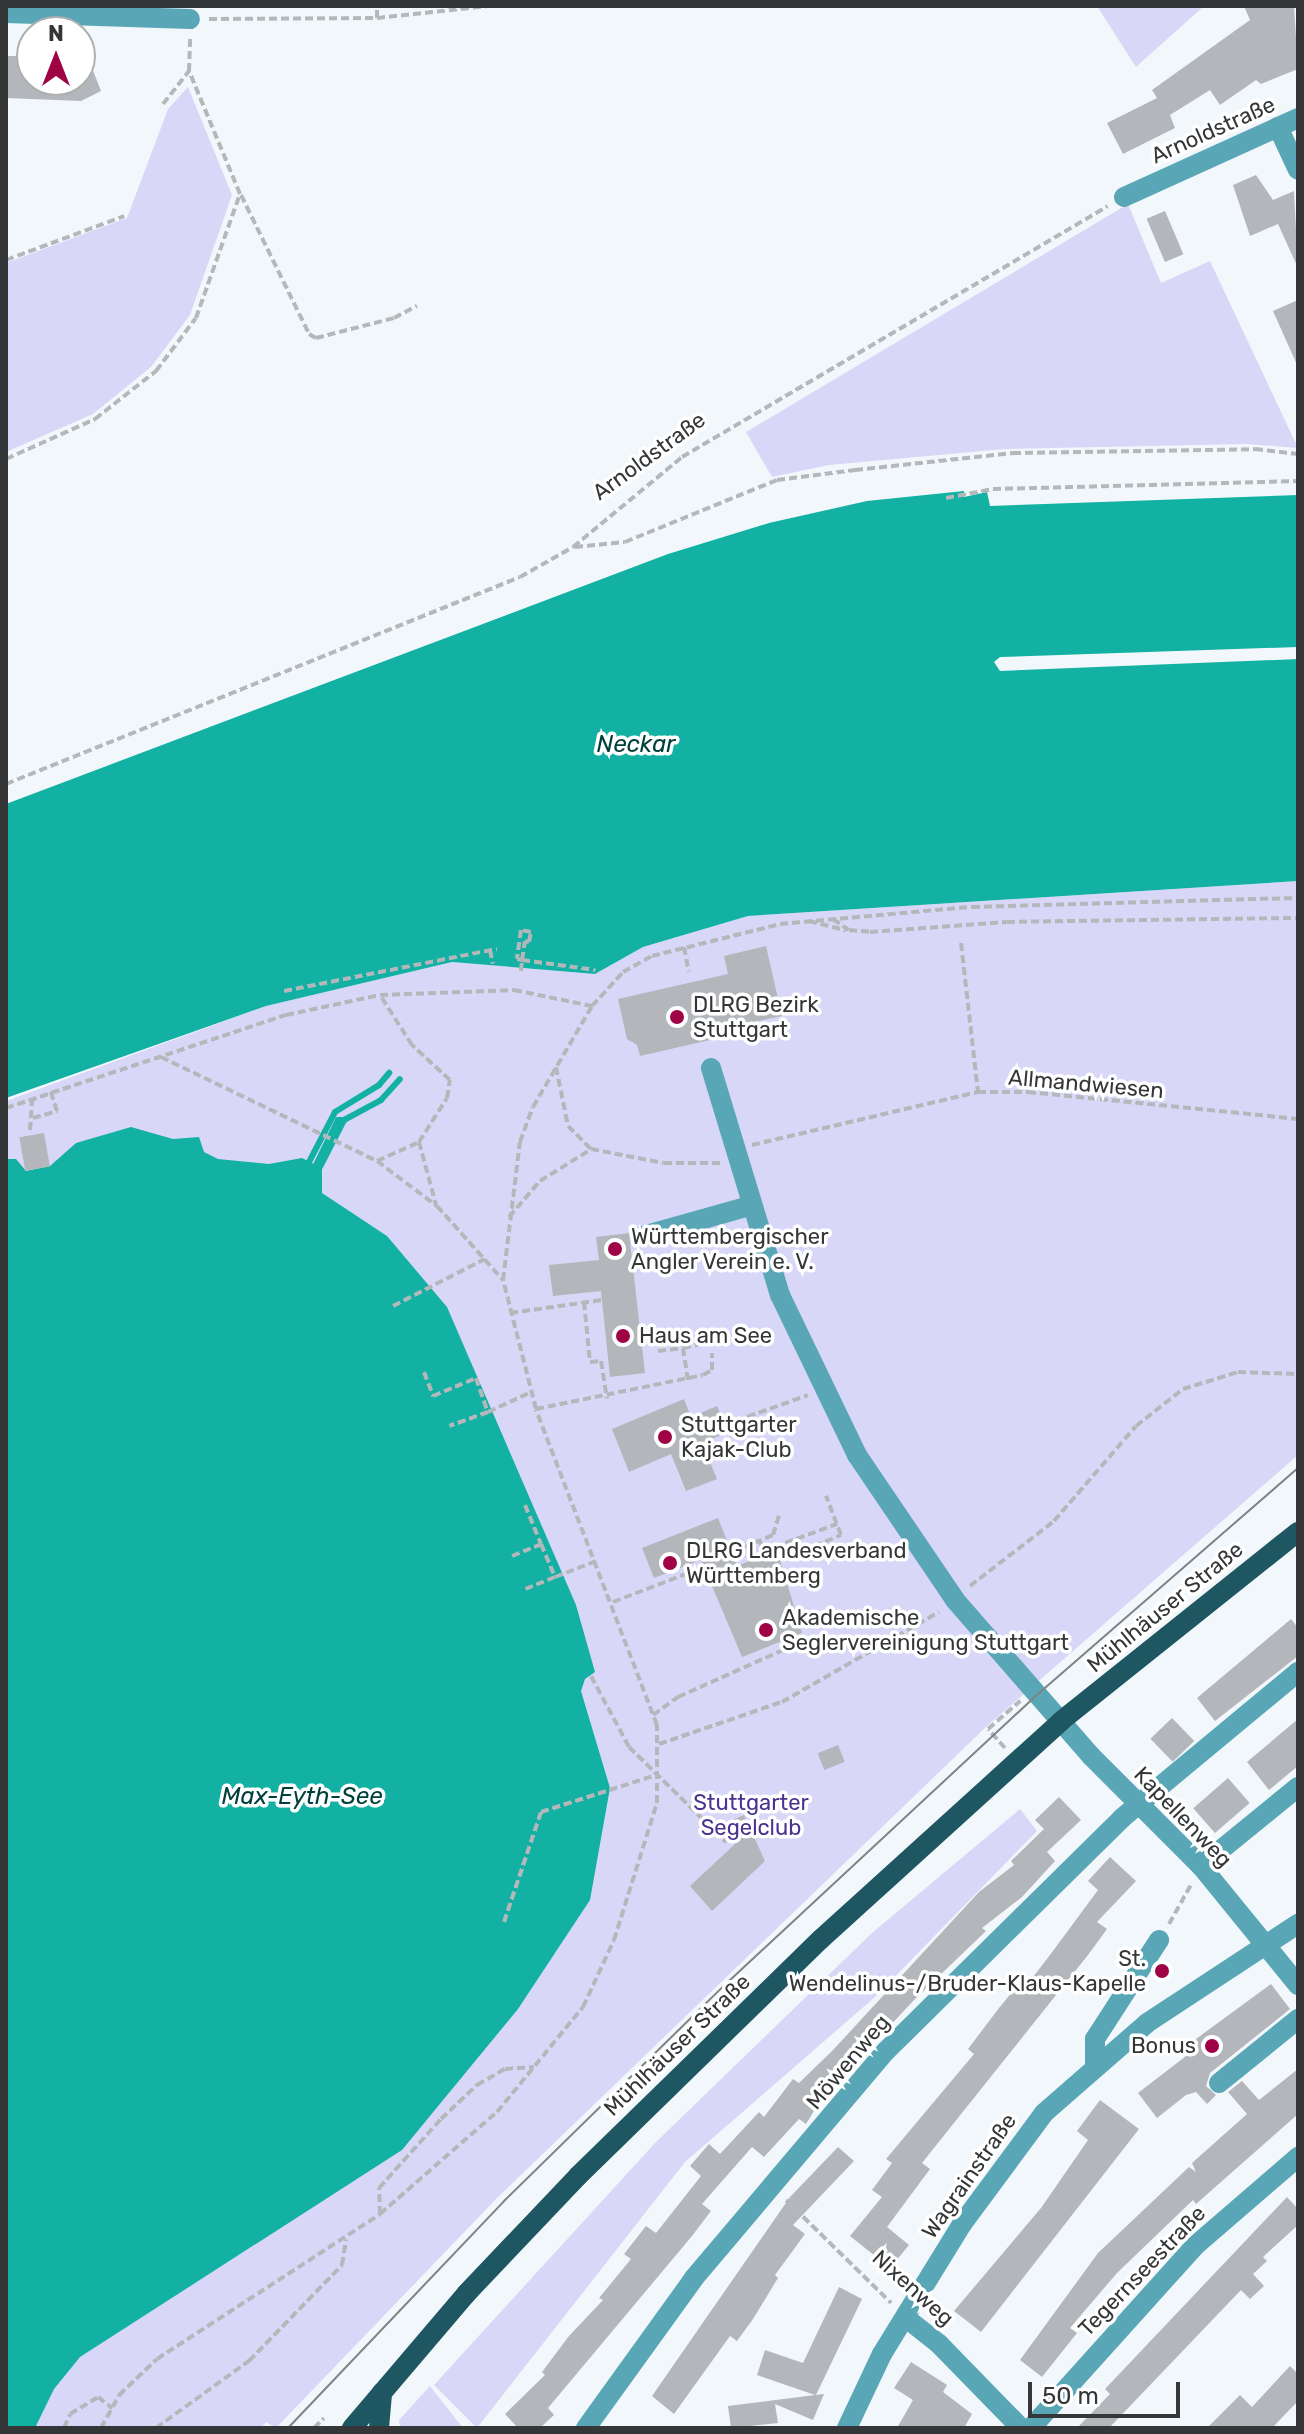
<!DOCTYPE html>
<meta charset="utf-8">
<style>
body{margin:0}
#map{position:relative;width:1304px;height:2434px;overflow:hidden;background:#f2f7fb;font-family:Rubik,sans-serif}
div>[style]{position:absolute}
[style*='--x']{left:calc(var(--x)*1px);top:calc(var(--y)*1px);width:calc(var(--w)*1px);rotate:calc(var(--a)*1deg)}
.green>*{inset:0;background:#d9d7f7}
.water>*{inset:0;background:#12b1a4}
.stream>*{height:6px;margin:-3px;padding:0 3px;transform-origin:3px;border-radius:3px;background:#12b1a4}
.building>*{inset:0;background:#b3b6bb;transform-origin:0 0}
.path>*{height:4px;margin-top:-2px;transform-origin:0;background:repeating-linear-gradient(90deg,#b4b8bb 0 8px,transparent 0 12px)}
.minor>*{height:20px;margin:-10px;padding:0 10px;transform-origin:10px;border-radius:10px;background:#59a7b6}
.major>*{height:20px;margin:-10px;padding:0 10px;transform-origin:10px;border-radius:10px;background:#1e5762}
.tram>*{height:2px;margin:-1px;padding:0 1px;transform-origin:1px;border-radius:1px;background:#808386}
.dots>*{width:22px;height:22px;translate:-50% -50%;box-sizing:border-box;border:4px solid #fff;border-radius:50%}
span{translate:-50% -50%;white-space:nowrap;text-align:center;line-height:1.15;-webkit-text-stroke:7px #fff;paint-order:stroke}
.street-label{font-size:22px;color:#343637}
.poi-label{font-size:22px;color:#343637}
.left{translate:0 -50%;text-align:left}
.right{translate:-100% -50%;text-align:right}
.park-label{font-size:22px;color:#493291}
.water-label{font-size:24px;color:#00403b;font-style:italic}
.frame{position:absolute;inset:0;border:8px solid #343637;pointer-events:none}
.north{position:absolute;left:16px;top:16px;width:80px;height:80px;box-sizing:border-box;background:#fff;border:2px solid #aeafaf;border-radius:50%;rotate:0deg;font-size:22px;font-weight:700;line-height:32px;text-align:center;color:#343637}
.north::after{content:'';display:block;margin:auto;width:28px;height:36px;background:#9f0346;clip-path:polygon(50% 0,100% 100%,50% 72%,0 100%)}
.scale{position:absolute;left:1028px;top:2382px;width:152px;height:36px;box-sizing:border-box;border:4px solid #343637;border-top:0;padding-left:10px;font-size:24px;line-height:28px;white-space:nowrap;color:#343637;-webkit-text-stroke:6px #fff;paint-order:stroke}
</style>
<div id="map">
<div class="green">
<div style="clip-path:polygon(1097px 6px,1204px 6px,1136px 67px)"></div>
<div style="clip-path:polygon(188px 87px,232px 195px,190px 315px,151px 367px,93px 414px,6px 452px,6px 263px,127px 218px,168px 109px)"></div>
<div style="clip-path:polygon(1128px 204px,1161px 283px,1210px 261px,1298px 448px,1246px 444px,1005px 449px,829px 465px,772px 477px,746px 432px)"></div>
<div style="clip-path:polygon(1298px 881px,1298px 1455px,987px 1726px,497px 2198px,276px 2428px,266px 2422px,261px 2428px,6px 2428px,6px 1101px,266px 1006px,452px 962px,595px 974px,643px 947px,748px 916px)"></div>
<div style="clip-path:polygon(1020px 1809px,1037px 1831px,875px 1997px,685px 2162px,477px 2428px,434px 2385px,655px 2143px,872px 1933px)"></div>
<div style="clip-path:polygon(430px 2386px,463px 2428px,400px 2428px,399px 2420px)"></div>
</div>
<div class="water">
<div style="clip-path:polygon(964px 491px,964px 497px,987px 492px,990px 506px,1298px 495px,1298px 647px,1000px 657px,994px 662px,1000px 671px,1298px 659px,1298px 881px,748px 916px,643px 947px,595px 974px,452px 962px,266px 1006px,6px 1098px,6px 804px,668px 554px,769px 523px,867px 501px)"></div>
<div style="clip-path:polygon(131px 1127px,173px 1139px,199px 1137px,204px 1152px,218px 1159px,269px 1164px,302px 1158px,322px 1168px,322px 1193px,387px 1236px,447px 1307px,576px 1605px,595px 1672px,585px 1679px,581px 1691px,610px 1788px,590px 1900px,518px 2009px,402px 2150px,80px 2357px,54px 2389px,35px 2428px,6px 2428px,6px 1159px,16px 1159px,26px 1171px,50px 1166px,76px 1143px)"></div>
</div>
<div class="stream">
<div style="--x:309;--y:1162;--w:56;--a:-62.5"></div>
<div style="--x:335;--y:1112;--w:52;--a:-31.5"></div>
<div style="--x:379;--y:1085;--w:16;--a:-50"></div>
<div style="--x:316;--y:1165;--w:50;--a:-63.9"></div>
<div style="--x:338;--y:1120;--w:6;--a:0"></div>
<div style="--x:320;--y:1167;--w:53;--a:-62.9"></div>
<div style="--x:344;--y:1120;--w:42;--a:-28.4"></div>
<div style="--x:381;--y:1100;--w:28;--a:-48"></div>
</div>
<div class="building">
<div style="clip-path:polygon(1244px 6px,1294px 6px,1298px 69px,1261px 84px,1256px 80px,1220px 105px,1210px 90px,1170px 115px,1175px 128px,1123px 154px,1107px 123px,1157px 98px,1152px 90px,1250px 20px)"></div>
<div style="clip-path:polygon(81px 40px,101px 91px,81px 101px,6px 98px,6px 56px,32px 56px,32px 80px,80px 80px)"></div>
<div style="clip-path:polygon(1256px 175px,1273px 200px,1294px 191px,1298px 268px,1278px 224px,1250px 236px,1233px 185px)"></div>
<div style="left:1165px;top:211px;width:47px;height:20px;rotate:67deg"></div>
<div style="clip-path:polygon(1298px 300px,1298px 367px,1273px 311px)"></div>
<div style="clip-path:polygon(766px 946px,782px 1016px,734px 1026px,736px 1034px,640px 1056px,637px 1045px,627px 1039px,618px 999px,728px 974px,724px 956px)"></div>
<div style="left:44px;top:1133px;width:34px;height:25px;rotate:80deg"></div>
<div style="clip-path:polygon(629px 1233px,645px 1373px,610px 1377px,601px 1291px,553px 1296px,549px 1265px,599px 1260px,596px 1237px)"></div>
<div style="clip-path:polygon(684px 1399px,691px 1417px,717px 1406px,728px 1432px,702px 1443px,717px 1479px,686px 1491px,671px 1454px,629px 1472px,612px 1429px)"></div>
<div style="clip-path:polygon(718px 1518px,737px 1566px,777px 1550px,802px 1633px,742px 1657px,701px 1560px,654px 1578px,642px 1548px)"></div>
<div style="clip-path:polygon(1291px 1619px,1298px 1628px,1298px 1656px,1215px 1721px,1197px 1698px)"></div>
<div style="left:1172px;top:1718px;width:32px;height:30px;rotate:46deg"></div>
<div style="clip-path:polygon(1298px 1719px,1298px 1766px,1269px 1790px,1247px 1762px)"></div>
<div style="left:838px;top:1745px;width:18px;height:22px;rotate:68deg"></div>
<div style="left:1228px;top:1778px;width:33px;height:46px;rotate:49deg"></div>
<div style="clip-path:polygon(1059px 1797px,1081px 1820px,1047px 1852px,1055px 1861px,1022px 1897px,982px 1928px,986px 1931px,914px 2000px,820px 2101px,806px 2124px,799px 2119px,764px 2157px,752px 2147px,702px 2204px,711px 2211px,692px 2236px,548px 2408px,554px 2415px,540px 2428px,518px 2428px,505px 2414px,545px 2375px,542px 2372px,569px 2336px,603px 2300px,599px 2298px,631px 2259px,624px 2254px,646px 2226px,656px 2233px,701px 2176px,690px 2166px,709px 2144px,720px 2154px,759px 2112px,764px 2117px,793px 2079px,799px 2083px,833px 2050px,979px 1892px,1014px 1865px,1011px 1861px,1044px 1829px,1035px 1820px)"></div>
<div style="clip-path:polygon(744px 1815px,765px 1861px,712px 1911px,690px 1886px,734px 1845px,726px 1823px)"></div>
<div style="clip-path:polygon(1110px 1857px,1136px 1881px,1097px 1922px,1107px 1929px,1088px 1955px,922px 2163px,930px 2169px,887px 2227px,909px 2245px,890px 2268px,850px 2236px,882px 2197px,872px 2190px,892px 2163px,886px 2159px,974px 2054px,968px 2049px,999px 2008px,1018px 1985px,1023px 1990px,1050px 1955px,1098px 1890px,1088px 1881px)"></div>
<div style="clip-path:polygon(1271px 1984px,1290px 2009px,1210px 2073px,1206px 2086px,1216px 2095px,1207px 2104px,1196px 2092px,1186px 2095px,1157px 2118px,1138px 2093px,1190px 2053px,1185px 2047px)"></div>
<div style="clip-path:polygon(1298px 2069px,1298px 2114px,1196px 2204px,1193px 2200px,1117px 2273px,1070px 2328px,1077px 2333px,1042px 2377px,1020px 2360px,1098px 2253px,1189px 2167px,1196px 2172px,1192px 2163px,1247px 2114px,1228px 2092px,1242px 2081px,1259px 2100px)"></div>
<div style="clip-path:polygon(1100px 2100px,1139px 2129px,981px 2332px,954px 2311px,1041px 2208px,1088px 2140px,1077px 2131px)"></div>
<div style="clip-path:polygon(838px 2147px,854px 2161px,793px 2225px,805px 2234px,775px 2275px,778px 2278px,753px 2319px,737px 2341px,730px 2336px,674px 2414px,652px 2396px,790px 2197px)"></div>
<div style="clip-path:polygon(1287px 2197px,1298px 2209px,1298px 2225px,1263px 2257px,1267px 2261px,1253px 2274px,1264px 2286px,1250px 2299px,1241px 2290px,1109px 2428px,1077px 2428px,1110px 2394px,1105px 2389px)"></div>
<div style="clip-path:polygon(839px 2287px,862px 2299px,816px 2395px,824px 2394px,813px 2420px,775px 2404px,778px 2423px,731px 2428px,728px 2406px,815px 2395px,757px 2375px,765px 2350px,803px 2363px)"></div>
<div style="clip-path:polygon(911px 2362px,947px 2385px,943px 2392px,972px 2414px,964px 2428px,897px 2428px,913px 2400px,894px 2388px)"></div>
<div style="clip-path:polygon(1290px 2366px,1298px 2374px,1298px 2401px,1272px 2428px,1207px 2428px,1240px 2395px,1252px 2407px)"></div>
</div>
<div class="path">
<div style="--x:377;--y:18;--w:12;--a:-90"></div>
<div style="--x:209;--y:19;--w:168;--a:-0.3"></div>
<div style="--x:377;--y:18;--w:112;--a:-6.2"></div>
<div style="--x:163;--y:104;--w:42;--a:-51.8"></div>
<div style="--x:241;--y:195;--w:155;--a:63.9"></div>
<div style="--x:309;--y:334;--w:8;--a:30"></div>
<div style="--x:316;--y:338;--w:81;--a:-14.4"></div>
<div style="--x:394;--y:318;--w:26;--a:-28"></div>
<div style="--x:6;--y:260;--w:126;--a:-20.4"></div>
<div style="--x:6;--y:459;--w:98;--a:-24.2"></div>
<div style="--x:95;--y:419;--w:78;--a:-38.2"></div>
<div style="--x:156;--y:371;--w:66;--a:-53"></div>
<div style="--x:196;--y:318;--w:132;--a:-70.5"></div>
<div style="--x:240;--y:194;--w:133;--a:-112.5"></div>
<div style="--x:189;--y:71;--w:34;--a:-88"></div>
<div style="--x:946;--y:498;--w:48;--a:-10.8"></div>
<div style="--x:993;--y:489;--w:305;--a:-1.5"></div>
<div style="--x:575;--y:547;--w:50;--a:-5.7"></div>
<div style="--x:625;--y:542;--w:164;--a:-22.2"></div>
<div style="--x:777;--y:480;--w:79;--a:-7.3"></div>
<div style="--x:855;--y:470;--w:159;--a:-6.1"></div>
<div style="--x:1013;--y:453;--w:242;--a:-0.9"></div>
<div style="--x:1255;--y:449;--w:43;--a:6.6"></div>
<div style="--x:6;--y:784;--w:554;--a:-21.94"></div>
<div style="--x:520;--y:577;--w:61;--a:-29.5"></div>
<div style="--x:573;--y:547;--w:141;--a:-39.5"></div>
<div style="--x:682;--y:457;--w:494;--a:-30.5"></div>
<div style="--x:833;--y:919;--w:19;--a:35"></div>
<div style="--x:849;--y:930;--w:21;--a:5"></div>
<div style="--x:870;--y:932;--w:137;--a:-4.2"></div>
<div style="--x:1007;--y:922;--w:291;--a:-0.8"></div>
<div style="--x:809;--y:921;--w:38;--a:14"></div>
<div style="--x:961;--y:943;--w:150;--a:83.5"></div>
<div style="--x:684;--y:947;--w:25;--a:79"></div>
<div style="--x:490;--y:950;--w:14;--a:78"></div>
<div style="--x:521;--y:971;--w:11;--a:-85"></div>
<div style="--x:522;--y:960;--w:19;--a:-81"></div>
<div style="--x:525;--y:941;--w:4;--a:14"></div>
<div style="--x:529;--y:942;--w:10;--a:-79"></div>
<div style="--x:531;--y:932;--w:10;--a:-169"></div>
<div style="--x:521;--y:930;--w:29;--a:98"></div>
<div style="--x:517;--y:959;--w:5;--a:11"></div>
<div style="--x:522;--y:960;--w:74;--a:7.8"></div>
<div style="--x:284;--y:991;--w:217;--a:-11.2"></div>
<div style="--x:161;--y:1057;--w:240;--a:25.7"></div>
<div style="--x:377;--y:1161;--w:75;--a:36.9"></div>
<div style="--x:437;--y:1206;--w:99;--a:48.3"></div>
<div style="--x:556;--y:1067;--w:60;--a:78.5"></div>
<div style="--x:568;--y:1126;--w:33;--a:45"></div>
<div style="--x:591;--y:1149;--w:74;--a:10.9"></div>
<div style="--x:664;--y:1163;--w:56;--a:0"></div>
<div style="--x:6;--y:1108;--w:295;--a:-18.4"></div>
<div style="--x:286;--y:1015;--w:96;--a:-12"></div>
<div style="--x:380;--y:995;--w:134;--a:-2.1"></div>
<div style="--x:514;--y:990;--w:80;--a:11.6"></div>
<div style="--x:33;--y:1118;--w:25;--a:-16"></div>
<div style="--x:57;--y:1111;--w:20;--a:-108"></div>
<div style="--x:30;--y:1130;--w:31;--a:-86"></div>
<div style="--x:419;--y:1142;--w:65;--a:74.9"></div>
<div style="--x:752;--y:1145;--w:232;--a:-13.2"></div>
<div style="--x:978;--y:1092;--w:50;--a:0"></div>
<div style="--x:1028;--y:1092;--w:271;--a:5.7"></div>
<div style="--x:377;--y:1161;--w:46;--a:-24.3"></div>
<div style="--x:419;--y:1142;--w:52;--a:-57.5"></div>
<div style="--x:447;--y:1098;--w:18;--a:-81"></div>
<div style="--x:450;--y:1080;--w:52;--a:-137.4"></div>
<div style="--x:412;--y:1045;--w:59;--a:-122.6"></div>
<div style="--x:509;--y:1217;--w:48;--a:-49.3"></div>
<div style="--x:540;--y:1181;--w:59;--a:-31.8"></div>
<div style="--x:584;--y:1302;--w:60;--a:84.3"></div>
<div style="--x:590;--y:1362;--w:11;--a:-5"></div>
<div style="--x:601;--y:1361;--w:38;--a:81"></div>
<div style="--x:393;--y:1306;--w:103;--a:-27.1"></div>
<div style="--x:510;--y:1313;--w:93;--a:-8"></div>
<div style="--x:658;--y:1351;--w:25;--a:-7"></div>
<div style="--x:424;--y:1372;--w:26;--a:69"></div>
<div style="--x:433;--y:1396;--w:47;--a:-22.7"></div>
<div style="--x:476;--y:1378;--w:36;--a:71"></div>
<div style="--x:488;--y:1412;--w:41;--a:160.3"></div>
<div style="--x:688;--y:1380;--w:32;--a:-99"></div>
<div style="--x:683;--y:1348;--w:28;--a:-13"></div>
<div style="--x:536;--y:1409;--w:170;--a:-11.5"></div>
<div style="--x:703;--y:1375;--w:10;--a:-29"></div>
<div style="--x:712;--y:1370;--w:17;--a:-90"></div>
<div style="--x:488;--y:1412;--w:47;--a:-24.9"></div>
<div style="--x:725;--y:1425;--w:88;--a:-19.9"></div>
<div style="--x:525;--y:1505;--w:42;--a:67.7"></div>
<div style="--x:760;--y:1541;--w:10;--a:73"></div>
<div style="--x:763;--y:1551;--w:79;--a:-20"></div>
<div style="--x:732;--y:1552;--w:44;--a:-22.5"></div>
<div style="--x:773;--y:1535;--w:21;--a:-73"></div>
<div style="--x:512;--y:1556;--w:31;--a:-22"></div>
<div style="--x:541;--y:1544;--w:36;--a:67"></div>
<div style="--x:555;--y:1577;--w:32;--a:158"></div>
<div style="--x:781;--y:1560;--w:65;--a:-22.6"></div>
<div style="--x:841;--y:1535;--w:42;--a:-111"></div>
<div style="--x:555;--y:1577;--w:44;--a:-21.3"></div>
<div style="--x:970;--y:1586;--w:106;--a:-37.7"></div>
<div style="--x:1054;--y:1521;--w:125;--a:-49.2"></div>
<div style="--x:1136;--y:1426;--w:60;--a:-38.2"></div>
<div style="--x:1183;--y:1389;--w:58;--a:-17.2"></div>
<div style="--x:1238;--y:1372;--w:60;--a:1.9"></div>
<div style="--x:613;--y:1602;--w:97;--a:-21"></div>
<div style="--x:591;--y:1676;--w:81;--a:61.8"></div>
<div style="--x:629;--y:1747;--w:136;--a:44.4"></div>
<div style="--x:653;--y:1715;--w:31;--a:-36"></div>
<div style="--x:678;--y:1697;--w:123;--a:-24.1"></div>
<div style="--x:790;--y:1647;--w:9;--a:-111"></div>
<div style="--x:659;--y:1744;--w:130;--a:-18.9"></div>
<div style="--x:782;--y:1702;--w:181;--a:-29.8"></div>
<div style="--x:1005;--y:1748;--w:25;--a:-132"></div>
<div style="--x:988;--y:1729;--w:43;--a:-41.2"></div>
<div style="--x:504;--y:1922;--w:116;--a:-71.4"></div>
<div style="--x:541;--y:1812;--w:121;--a:-17.8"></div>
<div style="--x:1169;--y:1924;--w:47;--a:-60.7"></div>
<div style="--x:786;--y:2200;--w:147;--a:44.4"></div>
<div style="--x:380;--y:2214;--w:26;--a:-92"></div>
<div style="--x:379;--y:2188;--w:93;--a:-48.1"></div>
<div style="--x:441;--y:2119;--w:50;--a:-43.4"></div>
<div style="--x:477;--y:2085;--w:32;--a:-30"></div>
<div style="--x:505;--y:2069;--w:29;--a:-4"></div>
<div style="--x:64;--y:2428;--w:15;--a:-67"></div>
<div style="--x:70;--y:2414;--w:33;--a:-31"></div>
<div style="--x:98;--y:2397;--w:18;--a:38"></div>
<div style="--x:101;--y:2428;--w:38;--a:-61"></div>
<div style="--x:119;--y:2395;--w:52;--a:-43.5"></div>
<div style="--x:157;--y:2359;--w:266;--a:-33"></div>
<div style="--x:380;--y:2214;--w:155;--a:-41.1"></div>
<div style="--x:497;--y:2112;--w:136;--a:-50.7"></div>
<div style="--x:583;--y:2007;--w:74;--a:-65.2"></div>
<div style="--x:614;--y:1940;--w:144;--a:-72.6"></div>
<div style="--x:657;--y:1803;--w:78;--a:-90"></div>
<div style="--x:657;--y:1725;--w:338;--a:-111"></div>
<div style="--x:536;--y:1409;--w:133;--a:-104.3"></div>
<div style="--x:503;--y:1280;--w:139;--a:-83"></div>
<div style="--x:520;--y:1142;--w:37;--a:-70"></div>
<div style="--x:533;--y:1107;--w:117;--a:-59.7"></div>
<div style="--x:592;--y:1006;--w:46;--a:-47.6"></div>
<div style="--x:623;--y:972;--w:33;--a:-29"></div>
<div style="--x:652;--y:956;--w:132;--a:-14"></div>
<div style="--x:780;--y:924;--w:193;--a:-5.1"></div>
<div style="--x:972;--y:907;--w:326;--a:-1.6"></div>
<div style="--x:156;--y:2428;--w:115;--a:-35.8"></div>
<div style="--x:249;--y:2361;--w:134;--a:-45.9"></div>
<div style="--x:342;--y:2265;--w:26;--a:-81"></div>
<div style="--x:314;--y:2428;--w:14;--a:-45"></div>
</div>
<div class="minor">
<div style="--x:6;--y:13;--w:184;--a:1.9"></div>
<div style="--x:1278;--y:127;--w:47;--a:65.1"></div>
<div style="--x:1124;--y:197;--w:191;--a:-24.4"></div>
<div style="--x:711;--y:1068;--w:237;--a:73.1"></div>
<div style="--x:780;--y:1295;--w:178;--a:64.3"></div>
<div style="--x:857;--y:1455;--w:175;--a:55.9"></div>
<div style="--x:955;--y:1600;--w:207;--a:48.9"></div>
<div style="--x:1091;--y:1756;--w:156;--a:45"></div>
<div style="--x:1201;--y:1866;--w:154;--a:50.8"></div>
<div style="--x:643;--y:1236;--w:111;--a:-15.7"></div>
<div style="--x:1201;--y:1866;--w:125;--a:-39.2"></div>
<div style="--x:1095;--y:2064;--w:25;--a:-90"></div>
<div style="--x:1095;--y:2039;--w:118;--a:-57.1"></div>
<div style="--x:1219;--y:2083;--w:102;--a:-39"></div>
<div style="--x:906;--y:2318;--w:42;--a:38.2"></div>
<div style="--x:939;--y:2344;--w:117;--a:45.7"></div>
<div style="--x:586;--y:2428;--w:185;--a:-54.2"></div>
<div style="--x:694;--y:2278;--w:297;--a:-49.8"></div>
<div style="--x:886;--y:2051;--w:332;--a:-44.6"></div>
<div style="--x:1122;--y:1818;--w:229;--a:-39.7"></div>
<div style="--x:847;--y:2428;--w:82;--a:-64.7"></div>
<div style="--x:882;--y:2354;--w:153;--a:-58.4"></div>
<div style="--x:962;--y:2224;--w:138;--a:-53.5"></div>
<div style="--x:1044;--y:2113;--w:137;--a:-41.1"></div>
<div style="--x:1147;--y:2023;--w:181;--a:-33.3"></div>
<div style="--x:1031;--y:2428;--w:246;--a:-48"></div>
<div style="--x:1196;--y:2245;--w:135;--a:-40.8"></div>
</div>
<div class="major">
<div style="--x:352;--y:2428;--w:176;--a:-49.6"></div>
<div style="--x:466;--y:2294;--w:163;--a:-46.5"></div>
<div style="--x:578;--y:2176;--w:339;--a:-44.3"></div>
<div style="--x:821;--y:1939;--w:324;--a:-42.2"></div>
<div style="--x:1061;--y:1721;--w:303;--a:-38.6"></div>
<div style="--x:379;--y:2428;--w:36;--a:-85"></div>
</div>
<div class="tram">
<div style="--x:288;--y:2428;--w:313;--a:-46.4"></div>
<div style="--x:504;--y:2201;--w:315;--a:-44.4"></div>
<div style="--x:729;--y:1981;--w:422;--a:-42.9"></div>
<div style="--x:1038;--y:1694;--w:344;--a:-41"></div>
</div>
<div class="dots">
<div style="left:677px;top:1017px;background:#9f0346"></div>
<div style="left:615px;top:1249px;background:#9f0346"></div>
<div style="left:623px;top:1336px;background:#9f0346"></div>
<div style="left:665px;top:1437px;background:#9f0346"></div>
<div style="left:670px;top:1563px;background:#9f0346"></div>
<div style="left:766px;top:1630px;background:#9f0346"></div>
<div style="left:1162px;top:1971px;background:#9f0346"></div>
<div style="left:1212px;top:2046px;background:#9f0346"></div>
</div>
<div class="street-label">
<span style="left:1213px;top:130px;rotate:-24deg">Arnoldstraße</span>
<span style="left:649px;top:456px;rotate:-36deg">Arnoldstraße</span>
<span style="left:1086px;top:1084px;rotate:5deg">Allmandwiesen</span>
<span style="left:1165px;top:1607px;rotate:-39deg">Mühlhäuser Straße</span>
<span style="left:1183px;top:1817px;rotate:46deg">Kapellenweg</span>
<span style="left:677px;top:2045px;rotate:-44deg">Mühlhäuser Straße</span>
<span style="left:848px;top:2062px;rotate:-50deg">Möwenweg</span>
<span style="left:969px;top:2176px;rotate:-55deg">Wagrainstraße</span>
<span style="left:1142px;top:2271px;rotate:-46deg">Tegernseestraße</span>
<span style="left:913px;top:2288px;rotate:42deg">Nixenweg</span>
</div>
<div class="poi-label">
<span class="left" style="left:693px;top:1017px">DLRG Bezirk<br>Stuttgart</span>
<span class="left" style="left:631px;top:1249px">Württembergischer<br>Angler Verein e. V.</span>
<span class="left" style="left:639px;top:1336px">Haus am See</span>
<span class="left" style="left:681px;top:1437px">Stuttgarter<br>Kajak-Club</span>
<span class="left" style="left:686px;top:1563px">DLRG Landesverband<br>Württemberg</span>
<span class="left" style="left:782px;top:1630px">Akademische<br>Seglervereinigung Stuttgart</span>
<span class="right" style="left:1146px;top:1971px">St.<br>Wendelinus-/Bruder-Klaus-Kapelle</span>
<span class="right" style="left:1196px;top:2046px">Bonus</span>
</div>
<div class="park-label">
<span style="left:751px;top:1815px">Stuttgarter<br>Segelclub</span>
</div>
<div class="water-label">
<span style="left:636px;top:745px">Neckar</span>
<span style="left:302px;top:1797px">Max-Eyth-See</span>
</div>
<div class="frame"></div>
<div class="north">N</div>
<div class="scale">50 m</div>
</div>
